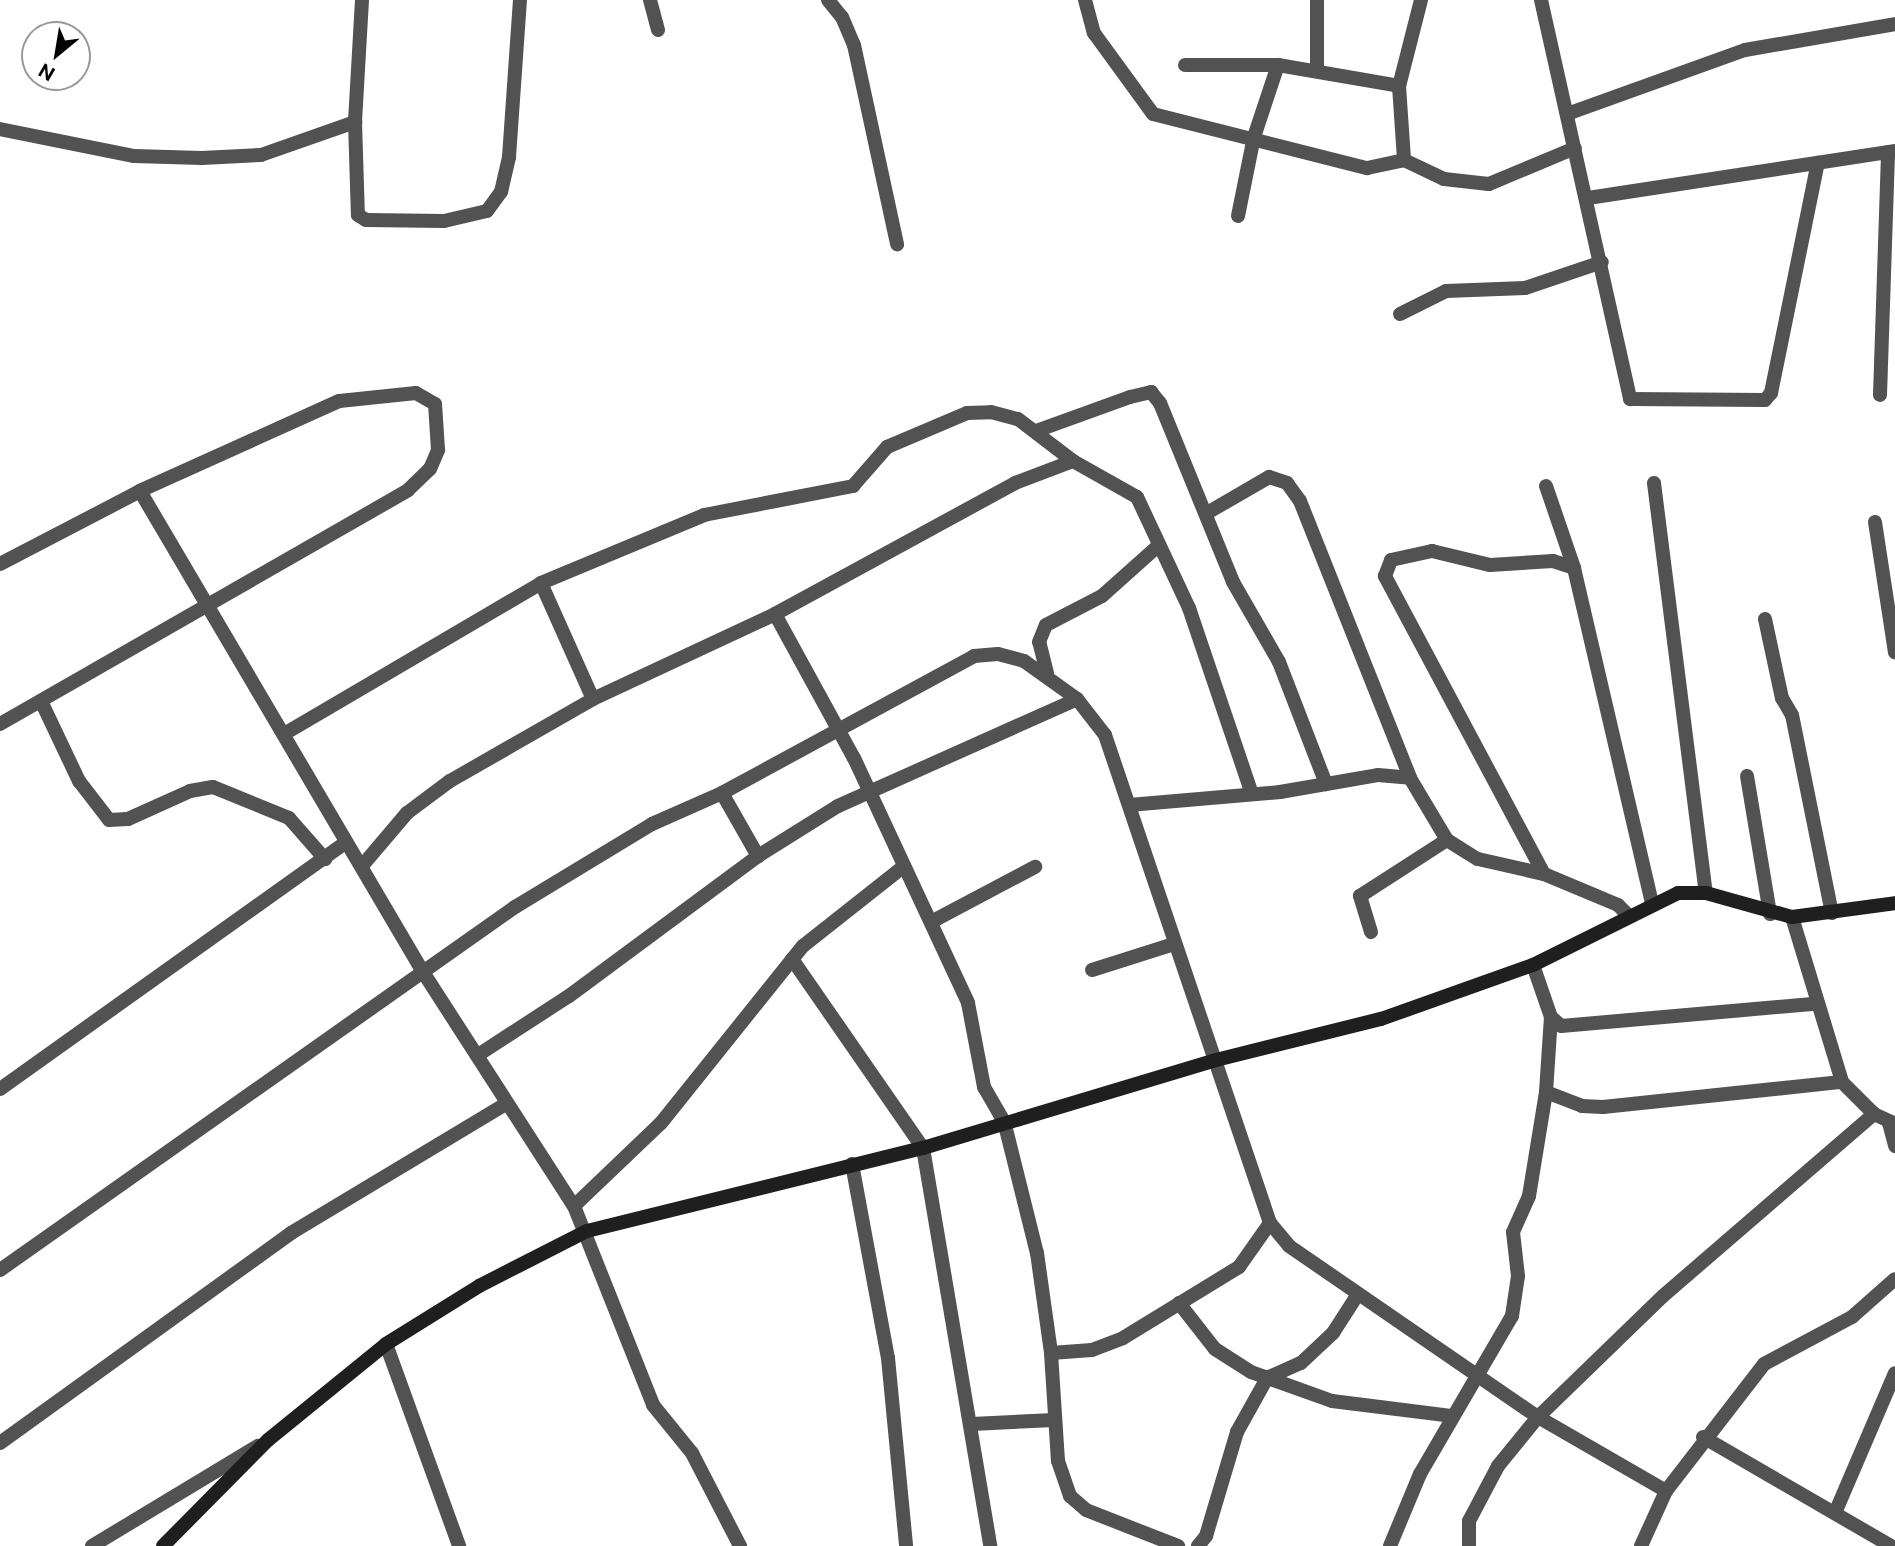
<!DOCTYPE html>
<style>
body{margin:0}
#map{position:relative;width:1895px;height:1546px;overflow:hidden;background:#fff;font-family:"Public Sans",sans-serif}
div>[style]{position:absolute}
[style*='--x']{left:calc(var(--x)*1px);top:calc(var(--y)*1px);width:calc(var(--w)*1px);rotate:calc(var(--a)*1deg)}
.street>*{height:14px;margin:-7px;padding:0 7px;transform-origin:7px;border-radius:7px;background:#525252}
.secondary>*{height:14px;margin:-7px;padding:0 7px;transform-origin:7px;border-radius:7px;background:#1f1f1f}
span{translate:-50% -50%;white-space:nowrap;text-align:center;line-height:1.15;-webkit-text-stroke:7px #fff;paint-order:stroke}
.north{position:absolute;left:21px;top:21px;width:70px;height:70px;box-sizing:border-box;background:#fff;border:2px solid #999;border-radius:50%;rotate:210deg;font-size:19px;font-weight:700;line-height:28px;text-align:center;color:#000}
.north::after{content:'';display:block;margin:auto;width:24px;height:32px;background:#000;clip-path:polygon(50% 0,100% 100%,50% 72%,0 100%)}
</style>
<div id="map">
<div class="street">
<div style="--x:362;--y:0;--w:122;--a:93.3"></div>
<div style="--x:355;--y:122;--w:93;--a:88.2"></div>
<div style="--x:358;--y:215;--w:9;--a:32"></div>
<div style="--x:366;--y:220;--w:78;--a:0.7"></div>
<div style="--x:444;--y:221;--w:44;--a:-13.1"></div>
<div style="--x:487;--y:211;--w:24;--a:-54"></div>
<div style="--x:501;--y:192;--w:36;--a:-77"></div>
<div style="--x:509;--y:157;--w:157;--a:-86"></div>
<div style="--x:650;--y:0;--w:31;--a:75"></div>
<div style="--x:828;--y:0;--w:22;--a:51"></div>
<div style="--x:842;--y:17;--w:30;--a:67"></div>
<div style="--x:854;--y:45;--w:204;--a:77.8"></div>
<div style="--x:1085;--y:0;--w:34;--a:75"></div>
<div style="--x:1094;--y:33;--w:100;--a:53.9"></div>
<div style="--x:1153;--y:114;--w:221;--a:14.2"></div>
<div style="--x:1367;--y:168;--w:38;--a:-12"></div>
<div style="--x:1421;--y:0;--w:89;--a:104.3"></div>
<div style="--x:1399;--y:86;--w:74;--a:86.1"></div>
<div style="--x:1404;--y:160;--w:44;--a:25.4"></div>
<div style="--x:1444;--y:179;--w:45;--a:6.3"></div>
<div style="--x:1489;--y:184;--w:93;--a:-22.7"></div>
<div style="--x:1541;--y:0;--w:409;--a:77.4"></div>
<div style="--x:1630;--y:399;--w:135;--a:0.4"></div>
<div style="--x:1765;--y:400;--w:9;--a:-49"></div>
<div style="--x:1771;--y:393;--w:235;--a:-78.5"></div>
<div style="--x:1185;--y:65;--w:93;--a:0"></div>
<div style="--x:1317;--y:70;--w:70;--a:-90"></div>
<div style="--x:1567;--y:114;--w:189;--a:-19.8"></div>
<div style="--x:1745;--y:50;--w:152;--a:-9.8"></div>
<div style="--x:0;--y:129;--w:137;--a:11.4"></div>
<div style="--x:134;--y:156;--w:68;--a:1.7"></div>
<div style="--x:202;--y:158;--w:59;--a:-2.9"></div>
<div style="--x:261;--y:155;--w:100;--a:-19.3"></div>
<div style="--x:1588;--y:198;--w:311;--a:-8.7"></div>
<div style="--x:1238;--y:216;--w:81;--a:-78.6"></div>
<div style="--x:1254;--y:137;--w:76;--a:-71.6"></div>
<div style="--x:1278;--y:65;--w:123;--a:9.8"></div>
<div style="--x:1400;--y:314;--w:51;--a:-26.6"></div>
<div style="--x:1446;--y:291;--w:79;--a:-2.2"></div>
<div style="--x:1525;--y:288;--w:81;--a:-18.7"></div>
<div style="--x:1880;--y:395;--w:243;--a:-88.1"></div>
<div style="--x:1036;--y:431;--w:100;--a:-19.9"></div>
<div style="--x:1130;--y:397;--w:22;--a:-13"></div>
<div style="--x:1151;--y:392;--w:14;--a:51"></div>
<div style="--x:1160;--y:403;--w:193;--a:67.8"></div>
<div style="--x:1233;--y:582;--w:92;--a:60.1"></div>
<div style="--x:1279;--y:662;--w:131;--a:68.9"></div>
<div style="--x:1654;--y:483;--w:413;--a:82.8"></div>
<div style="--x:1546;--y:486;--w:87;--a:71.1"></div>
<div style="--x:1207;--y:513;--w:72;--a:-30.1"></div>
<div style="--x:1269;--y:477;--w:19;--a:18"></div>
<div style="--x:1287;--y:483;--w:22;--a:54"></div>
<div style="--x:1300;--y:501;--w:298;--a:68.3"></div>
<div style="--x:1410;--y:778;--w:72;--a:59.2"></div>
<div style="--x:1447;--y:840;--w:36;--a:32"></div>
<div style="--x:1478;--y:859;--w:68;--a:12.8"></div>
<div style="--x:1544;--y:874;--w:80;--a:22.7"></div>
<div style="--x:1618;--y:905;--w:13;--a:45"></div>
<div style="--x:1875;--y:522;--w:132;--a:81.3"></div>
<div style="--x:0;--y:564;--w:158;--a:-27.5"></div>
<div style="--x:140;--y:491;--w:558;--a:59.53"></div>
<div style="--x:423;--y:972;--w:278;--a:57.2"></div>
<div style="--x:574;--y:1206;--w:214;--a:68.3"></div>
<div style="--x:653;--y:1405;--w:62;--a:50.9"></div>
<div style="--x:692;--y:1453;--w:105;--a:62.7"></div>
<div style="--x:541;--y:583;--w:177;--a:-22.6"></div>
<div style="--x:704;--y:515;--w:152;--a:-11"></div>
<div style="--x:853;--y:486;--w:52;--a:-48.9"></div>
<div style="--x:887;--y:447;--w:87;--a:-23"></div>
<div style="--x:967;--y:413;--w:24;--a:-2"></div>
<div style="--x:991;--y:412;--w:28;--a:15"></div>
<div style="--x:1018;--y:419;--w:69;--a:37.4"></div>
<div style="--x:1073;--y:461;--w:73;--a:29.4"></div>
<div style="--x:1137;--y:497;--w:123;--a:64.9"></div>
<div style="--x:1189;--y:608;--w:196;--a:71.3"></div>
<div style="--x:775;--y:614;--w:164;--a:61.3"></div>
<div style="--x:854;--y:758;--w:270;--a:65"></div>
<div style="--x:968;--y:1003;--w:86;--a:79.2"></div>
<div style="--x:984;--y:1087;--w:39;--a:60"></div>
<div style="--x:1004;--y:1121;--w:136;--a:76"></div>
<div style="--x:1037;--y:1253;--w:101;--a:82"></div>
<div style="--x:1051;--y:1353;--w:108;--a:86.3"></div>
<div style="--x:1058;--y:1461;--w:37;--a:71"></div>
<div style="--x:1070;--y:1496;--w:21;--a:41"></div>
<div style="--x:1086;--y:1510;--w:99;--a:21.4"></div>
<div style="--x:1765;--y:619;--w:81;--a:77.9"></div>
<div style="--x:1782;--y:698;--w:20;--a:60"></div>
<div style="--x:1792;--y:715;--w:202;--a:78.6"></div>
<div style="--x:1047;--y:673;--w:32;--a:-104"></div>
<div style="--x:1039;--y:642;--w:18;--a:-68"></div>
<div style="--x:1046;--y:625;--w:63;--a:-27.4"></div>
<div style="--x:1102;--y:596;--w:76;--a:-41.8"></div>
<div style="--x:41;--y:701;--w:89;--a:64.6"></div>
<div style="--x:79;--y:781;--w:49;--a:52.4"></div>
<div style="--x:109;--y:820;--w:19;--a:-3"></div>
<div style="--x:128;--y:819;--w:68;--a:-24.3"></div>
<div style="--x:190;--y:791;--w:23;--a:-10"></div>
<div style="--x:213;--y:787;--w:82;--a:22.2"></div>
<div style="--x:289;--y:818;--w:55;--a:48.7"></div>
<div style="--x:0;--y:724;--w:470;--a:-29.8"></div>
<div style="--x:408;--y:490;--w:30;--a:-44"></div>
<div style="--x:430;--y:469;--w:21;--a:-67"></div>
<div style="--x:438;--y:450;--w:46;--a:-93.7"></div>
<div style="--x:435;--y:404;--w:22;--a:-150"></div>
<div style="--x:416;--y:393;--w:77;--a:174.1"></div>
<div style="--x:339;--y:401;--w:218;--a:155.7"></div>
<div style="--x:284;--y:734;--w:298;--a:-30.4"></div>
<div style="--x:541;--y:583;--w:127;--a:65.9"></div>
<div style="--x:1747;--y:776;--w:140;--a:80.5"></div>
<div style="--x:722;--y:793;--w:73;--a:60.3"></div>
<div style="--x:1129;--y:805;--w:152;--a:-4.9"></div>
<div style="--x:1280;--y:792;--w:99;--a:-9.8"></div>
<div style="--x:1378;--y:775;--w:32;--a:5"></div>
<div style="--x:362;--y:866;--w:70;--a:-49.7"></div>
<div style="--x:407;--y:813;--w:54;--a:-36.7"></div>
<div style="--x:450;--y:781;--w:165;--a:-29.8"></div>
<div style="--x:593;--y:699;--w:201;--a:-25"></div>
<div style="--x:775;--y:614;--w:273;--a:-28.6"></div>
<div style="--x:1015;--y:483;--w:62;--a:-20.8"></div>
<div style="--x:1544;--y:874;--w:338;--a:-118.1"></div>
<div style="--x:1385;--y:576;--w:17;--a:-69"></div>
<div style="--x:1391;--y:560;--w:42;--a:-12.4"></div>
<div style="--x:1432;--y:551;--w:60;--a:13.6"></div>
<div style="--x:1490;--y:565;--w:63;--a:-3.6"></div>
<div style="--x:1553;--y:561;--w:22;--a:18"></div>
<div style="--x:1574;--y:568;--w:344;--a:76.9"></div>
<div style="--x:1792;--y:917;--w:172;--a:73.1"></div>
<div style="--x:1842;--y:1082;--w:45;--a:45"></div>
<div style="--x:1874;--y:1114;--w:23;--a:25"></div>
<div style="--x:931;--y:922;--w:118;--a:-27.9"></div>
<div style="--x:1371;--y:932;--w:38;--a:-107"></div>
<div style="--x:1360;--y:896;--w:103;--a:-32.8"></div>
<div style="--x:792;--y:959;--w:230;--a:55.3"></div>
<div style="--x:923;--y:1148;--w:404;--a:80.4"></div>
<div style="--x:1533;--y:965;--w:55;--a:70.9"></div>
<div style="--x:1551;--y:1017;--w:13;--a:42"></div>
<div style="--x:1561;--y:1026;--w:255;--a:-5"></div>
<div style="--x:1092;--y:970;--w:86;--a:-17.6"></div>
<div style="--x:478;--y:1055;--w:108;--a:-33"></div>
<div style="--x:569;--y:996;--w:235;--a:-36.5"></div>
<div style="--x:758;--y:856;--w:94;--a:-32"></div>
<div style="--x:838;--y:806;--w:262;--a:-24.1"></div>
<div style="--x:1077;--y:699;--w:46;--a:52.1"></div>
<div style="--x:1105;--y:735;--w:515;--a:71.32"></div>
<div style="--x:1270;--y:1223;--w:30;--a:50"></div>
<div style="--x:1289;--y:1246;--w:302;--a:34.5"></div>
<div style="--x:1538;--y:1417;--w:148;--a:30"></div>
<div style="--x:0;--y:1089;--w:425;--a:-35.5"></div>
<div style="--x:1546;--y:1092;--w:39;--a:21"></div>
<div style="--x:1582;--y:1106;--w:21;--a:3"></div>
<div style="--x:1603;--y:1107;--w:240;--a:-6"></div>
<div style="--x:1889;--y:1123;--w:24;--a:75"></div>
<div style="--x:852;--y:1164;--w:197;--a:79.5"></div>
<div style="--x:888;--y:1358;--w:189;--a:84.5"></div>
<div style="--x:574;--y:1206;--w:120;--a:-43.7"></div>
<div style="--x:661;--y:1123;--w:227;--a:-51.3"></div>
<div style="--x:803;--y:946;--w:127;--a:-38.3"></div>
<div style="--x:0;--y:1270;--w:630;--a:-35.18"></div>
<div style="--x:515;--y:907;--w:160;--a:-31.2"></div>
<div style="--x:652;--y:824;--w:77;--a:-23.9"></div>
<div style="--x:722;--y:793;--w:287;--a:-28.5"></div>
<div style="--x:974;--y:656;--w:24;--a:-5"></div>
<div style="--x:998;--y:654;--w:27;--a:15"></div>
<div style="--x:1024;--y:661;--w:65;--a:35.6"></div>
<div style="--x:1179;--y:1303;--w:58;--a:52"></div>
<div style="--x:1215;--y:1349;--w:43;--a:32.6"></div>
<div style="--x:1251;--y:1372;--w:86;--a:19.7"></div>
<div style="--x:1332;--y:1401;--w:122;--a:7.1"></div>
<div style="--x:386;--y:1344;--w:215;--a:70.1"></div>
<div style="--x:1051;--y:1353;--w:41;--a:-4.2"></div>
<div style="--x:1092;--y:1350;--w:33;--a:-21"></div>
<div style="--x:1123;--y:1338;--w:136;--a:-31.5"></div>
<div style="--x:1239;--y:1267;--w:54;--a:-54.8"></div>
<div style="--x:972;--y:1424;--w:82;--a:-2.8"></div>
<div style="--x:1703;--y:1437;--w:217;--a:30.1"></div>
<div style="--x:0;--y:1443;--w:359;--a:-35.8"></div>
<div style="--x:291;--y:1233;--w:251;--a:-31"></div>
<div style="--x:1835;--y:1513;--w:152;--a:-66.8"></div>
<div style="--x:92;--y:1546;--w:194;--a:-31.1"></div>
<div style="--x:1198;--y:1546;--w:13;--a:-51"></div>
<div style="--x:1206;--y:1536;--w:109;--a:-73.4"></div>
<div style="--x:1237;--y:1432;--w:62;--a:-60.9"></div>
<div style="--x:1267;--y:1378;--w:37;--a:-24"></div>
<div style="--x:1301;--y:1363;--w:44;--a:-43.2"></div>
<div style="--x:1333;--y:1333;--w:46;--a:-57.3"></div>
<div style="--x:1390;--y:1546;--w:78;--a:-67.4"></div>
<div style="--x:1420;--y:1474;--w:183;--a:-59.8"></div>
<div style="--x:1512;--y:1316;--w:40;--a:-81.5"></div>
<div style="--x:1518;--y:1276;--w:44;--a:-96.5"></div>
<div style="--x:1513;--y:1232;--w:39;--a:-66"></div>
<div style="--x:1529;--y:1196;--w:105;--a:-80.7"></div>
<div style="--x:1546;--y:1092;--w:75;--a:-86.2"></div>
<div style="--x:1469;--y:1546;--w:25;--a:-90"></div>
<div style="--x:1469;--y:1521;--w:62;--a:-62.2"></div>
<div style="--x:1498;--y:1466;--w:63;--a:-50.8"></div>
<div style="--x:1538;--y:1417;--w:174;--a:-44.1"></div>
<div style="--x:1663;--y:1296;--w:279;--a:-40.8"></div>
<div style="--x:1641;--y:1546;--w:60;--a:-65.6"></div>
<div style="--x:1666;--y:1491;--w:160;--a:-52.3"></div>
<div style="--x:1764;--y:1364;--w:100;--a:-28.1"></div>
<div style="--x:1852;--y:1317;--w:57;--a:-41.5"></div>
</div>
<div class="secondary">
<div style="--x:163;--y:1546;--w:149;--a:-45.3"></div>
<div style="--x:268;--y:1440;--w:152;--a:-39.1"></div>
<div style="--x:386;--y:1344;--w:110;--a:-31.9"></div>
<div style="--x:479;--y:1286;--w:121;--a:-27"></div>
<div style="--x:587;--y:1231;--w:346;--a:-13.9"></div>
<div style="--x:923;--y:1148;--w:306;--a:-16.7"></div>
<div style="--x:1216;--y:1060;--w:170;--a:-14"></div>
<div style="--x:1381;--y:1019;--w:161;--a:-19.6"></div>
<div style="--x:1533;--y:965;--w:162;--a:-26.4"></div>
<div style="--x:1678;--y:893;--w:28;--a:0"></div>
<div style="--x:1706;--y:893;--w:89;--a:15.6"></div>
<div style="--x:1792;--y:917;--w:104;--a:-7.7"></div>
</div>
<div class="north">N</div>
</div>
